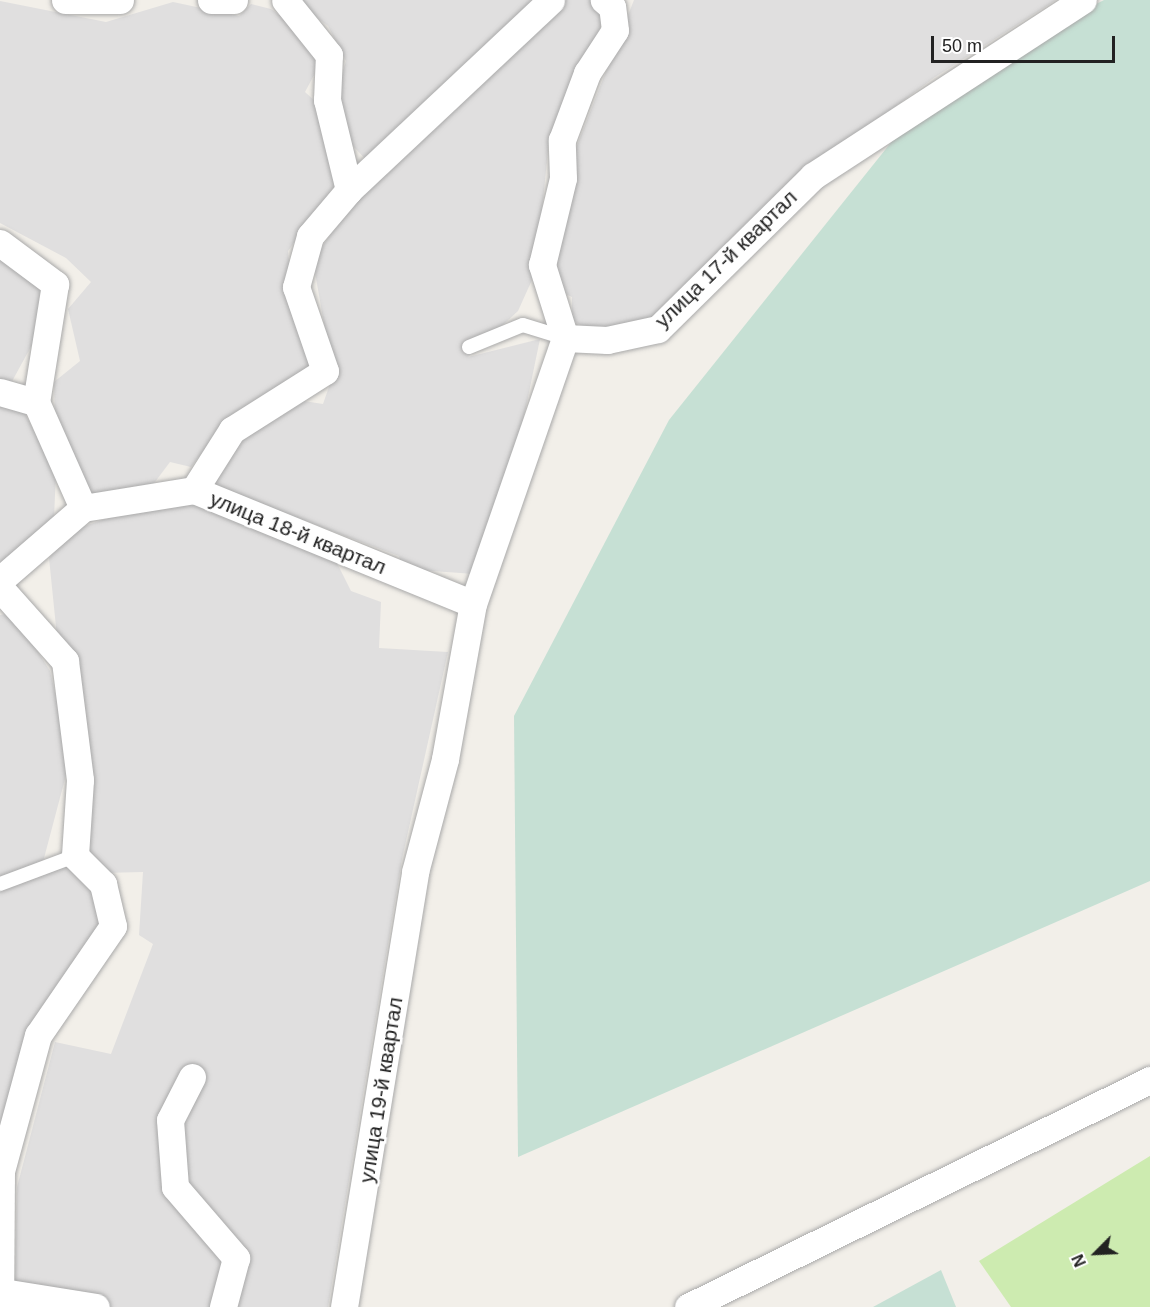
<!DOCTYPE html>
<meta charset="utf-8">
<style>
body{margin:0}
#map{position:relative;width:1150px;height:1307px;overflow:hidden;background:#f2efe9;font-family:Arial,sans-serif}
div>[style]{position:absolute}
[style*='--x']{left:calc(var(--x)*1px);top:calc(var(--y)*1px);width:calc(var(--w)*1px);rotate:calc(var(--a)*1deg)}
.residential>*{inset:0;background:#e0dfdf}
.grass>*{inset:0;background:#cdebb0}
.wetland>*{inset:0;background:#c6e0d4}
.roads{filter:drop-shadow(0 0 2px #a9a9a9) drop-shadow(0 0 2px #a9a9a9)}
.lane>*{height:14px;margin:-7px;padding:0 7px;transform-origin:7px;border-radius:7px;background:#fff}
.street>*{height:27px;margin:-13.5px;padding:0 13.5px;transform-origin:13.5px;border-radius:13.5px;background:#fff}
span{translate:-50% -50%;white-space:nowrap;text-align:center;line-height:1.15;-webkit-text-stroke:5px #fff;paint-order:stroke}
.street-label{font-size:21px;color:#222}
.north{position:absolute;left:1066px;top:1223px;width:60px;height:60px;-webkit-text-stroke:4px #fff;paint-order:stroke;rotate:246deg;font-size:16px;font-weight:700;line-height:24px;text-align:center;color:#222}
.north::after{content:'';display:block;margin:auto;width:21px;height:27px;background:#222;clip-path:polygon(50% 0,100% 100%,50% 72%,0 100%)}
.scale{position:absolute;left:931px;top:36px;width:184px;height:27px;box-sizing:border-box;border:3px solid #222;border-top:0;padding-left:8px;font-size:18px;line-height:21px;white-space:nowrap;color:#222;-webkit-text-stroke:4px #fff;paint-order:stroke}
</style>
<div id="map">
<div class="residential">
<div style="clip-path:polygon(302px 0,541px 0,373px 167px,352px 145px,340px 116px,337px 90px,346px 61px,328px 26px,300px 5px)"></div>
<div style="clip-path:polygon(558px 0,596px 0,608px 11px,549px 140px,536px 271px,518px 311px,468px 357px,540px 339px,510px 484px,475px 574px,403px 569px,399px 556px,209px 485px,225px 452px,297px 400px,323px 404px,333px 375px,313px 261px,354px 198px)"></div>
<div style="clip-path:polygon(634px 0,1056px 0,935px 77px,810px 170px,647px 324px,589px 330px,572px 320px,572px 297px,555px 289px,558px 221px,571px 161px)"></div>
<div style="clip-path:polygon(0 1px,106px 22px,173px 2px,239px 16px,251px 4px,271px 9px,316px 42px,323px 58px,305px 92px,328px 113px,343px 174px,288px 251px,294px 313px,318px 368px,221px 429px,191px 467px,170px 462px,149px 490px,107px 499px,83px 493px,55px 422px,54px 382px,80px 361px,68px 309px,91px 282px,66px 258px,0 223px)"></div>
<div style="clip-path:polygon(0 253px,44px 284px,39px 332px,10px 385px,56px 473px,54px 518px,0 570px)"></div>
<div style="clip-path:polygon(195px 496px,331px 551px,351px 591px,381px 602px,379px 648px,448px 652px,402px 859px,328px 1307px,7px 1307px,15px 1283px,17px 1187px,55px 1042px,111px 1054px,153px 944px,139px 935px,143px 872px,102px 873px,79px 853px,49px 558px,73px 530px,161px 500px)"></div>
<div style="clip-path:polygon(13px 613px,50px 671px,60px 714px,66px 775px,43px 862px,72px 864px,102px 896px,102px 929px,0 1138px,0 615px)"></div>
</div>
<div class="grass">
<div style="clip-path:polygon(1150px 1156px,1150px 1307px,1011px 1307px,979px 1261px)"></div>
</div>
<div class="wetland">
<div style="clip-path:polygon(1104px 0,1150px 0,1150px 881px,518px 1157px,514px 716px,669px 420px,937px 85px)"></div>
<div style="clip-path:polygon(941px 1270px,956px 1307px,873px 1307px)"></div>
</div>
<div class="roads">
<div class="lane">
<div style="--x:469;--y:347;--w:58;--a:-22.2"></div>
<div style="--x:523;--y:325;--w:44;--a:17.2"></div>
<div style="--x:0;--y:884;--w:80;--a:-20.5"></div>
</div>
<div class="street">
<div style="--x:65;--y:0;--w:55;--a:0"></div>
<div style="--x:211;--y:0;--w:23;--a:0"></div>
<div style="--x:349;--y:190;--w:277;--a:-43.2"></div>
<div style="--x:0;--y:243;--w:69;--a:36.7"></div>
<div style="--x:55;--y:284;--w:120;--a:99.1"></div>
<div style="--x:565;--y:338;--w:42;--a:2.7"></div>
<div style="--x:607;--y:340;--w:52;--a:-12.2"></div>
<div style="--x:658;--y:329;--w:218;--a:-44.6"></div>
<div style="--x:813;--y:176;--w:322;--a:-33.1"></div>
<div style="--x:565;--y:338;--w:77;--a:-107.5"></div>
<div style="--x:542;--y:265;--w:89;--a:-76.4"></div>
<div style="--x:563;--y:178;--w:38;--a:-92"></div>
<div style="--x:562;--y:140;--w:72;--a:-69.5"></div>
<div style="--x:587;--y:73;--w:51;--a:-56.9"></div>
<div style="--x:615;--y:30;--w:23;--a:-97"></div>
<div style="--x:612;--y:7;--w:11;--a:-139"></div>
<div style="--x:0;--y:392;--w:37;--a:16"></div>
<div style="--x:36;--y:402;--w:116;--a:66.1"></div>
<div style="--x:83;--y:508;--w:112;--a:-9.2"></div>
<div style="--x:194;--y:490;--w:301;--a:22.2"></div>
<div style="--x:194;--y:490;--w:71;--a:-57.7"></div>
<div style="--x:232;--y:430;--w:110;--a:-32.4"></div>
<div style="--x:325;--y:371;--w:89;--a:-109"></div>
<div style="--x:296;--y:287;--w:53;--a:-74.6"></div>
<div style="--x:310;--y:236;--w:60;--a:-49.7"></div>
<div style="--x:349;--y:190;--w:93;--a:-103.7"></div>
<div style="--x:327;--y:100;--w:45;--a:-87.5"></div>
<div style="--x:329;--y:55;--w:70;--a:-128.7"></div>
<div style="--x:0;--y:580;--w:110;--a:-40.9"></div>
<div style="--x:0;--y:588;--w:98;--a:48.3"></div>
<div style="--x:65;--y:661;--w:120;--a:82.8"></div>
<div style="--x:80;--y:780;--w:76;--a:93.8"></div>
<div style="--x:75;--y:856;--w:40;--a:45"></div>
<div style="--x:103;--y:884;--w:43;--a:76.6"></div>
<div style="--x:113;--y:926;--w:132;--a:124.5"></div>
<div style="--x:38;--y:1035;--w:141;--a:105.2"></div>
<div style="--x:1;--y:1171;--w:131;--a:90.4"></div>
<div style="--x:192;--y:1077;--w:48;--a:117.1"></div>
<div style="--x:170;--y:1120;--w:67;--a:85.7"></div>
<div style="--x:175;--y:1187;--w:94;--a:49.3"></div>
<div style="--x:236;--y:1258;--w:51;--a:104.9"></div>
<div style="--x:2;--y:1292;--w:95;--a:9.1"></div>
<div style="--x:344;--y:1307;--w:441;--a:-80.7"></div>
<div style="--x:415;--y:872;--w:117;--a:-75.1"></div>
<div style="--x:445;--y:759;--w:158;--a:-79.8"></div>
<div style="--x:473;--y:604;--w:281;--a:-70.9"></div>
<div style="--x:688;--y:1307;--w:515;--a:-26.17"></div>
</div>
</div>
<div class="street-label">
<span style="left:726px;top:259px;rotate:-44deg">улица 17-й квартал</span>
<span style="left:298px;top:533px;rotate:22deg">улица 18-й квартал</span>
<span style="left:381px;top:1090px;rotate:-81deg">улица 19-й квартал</span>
</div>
<div class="north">N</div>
<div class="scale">50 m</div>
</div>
